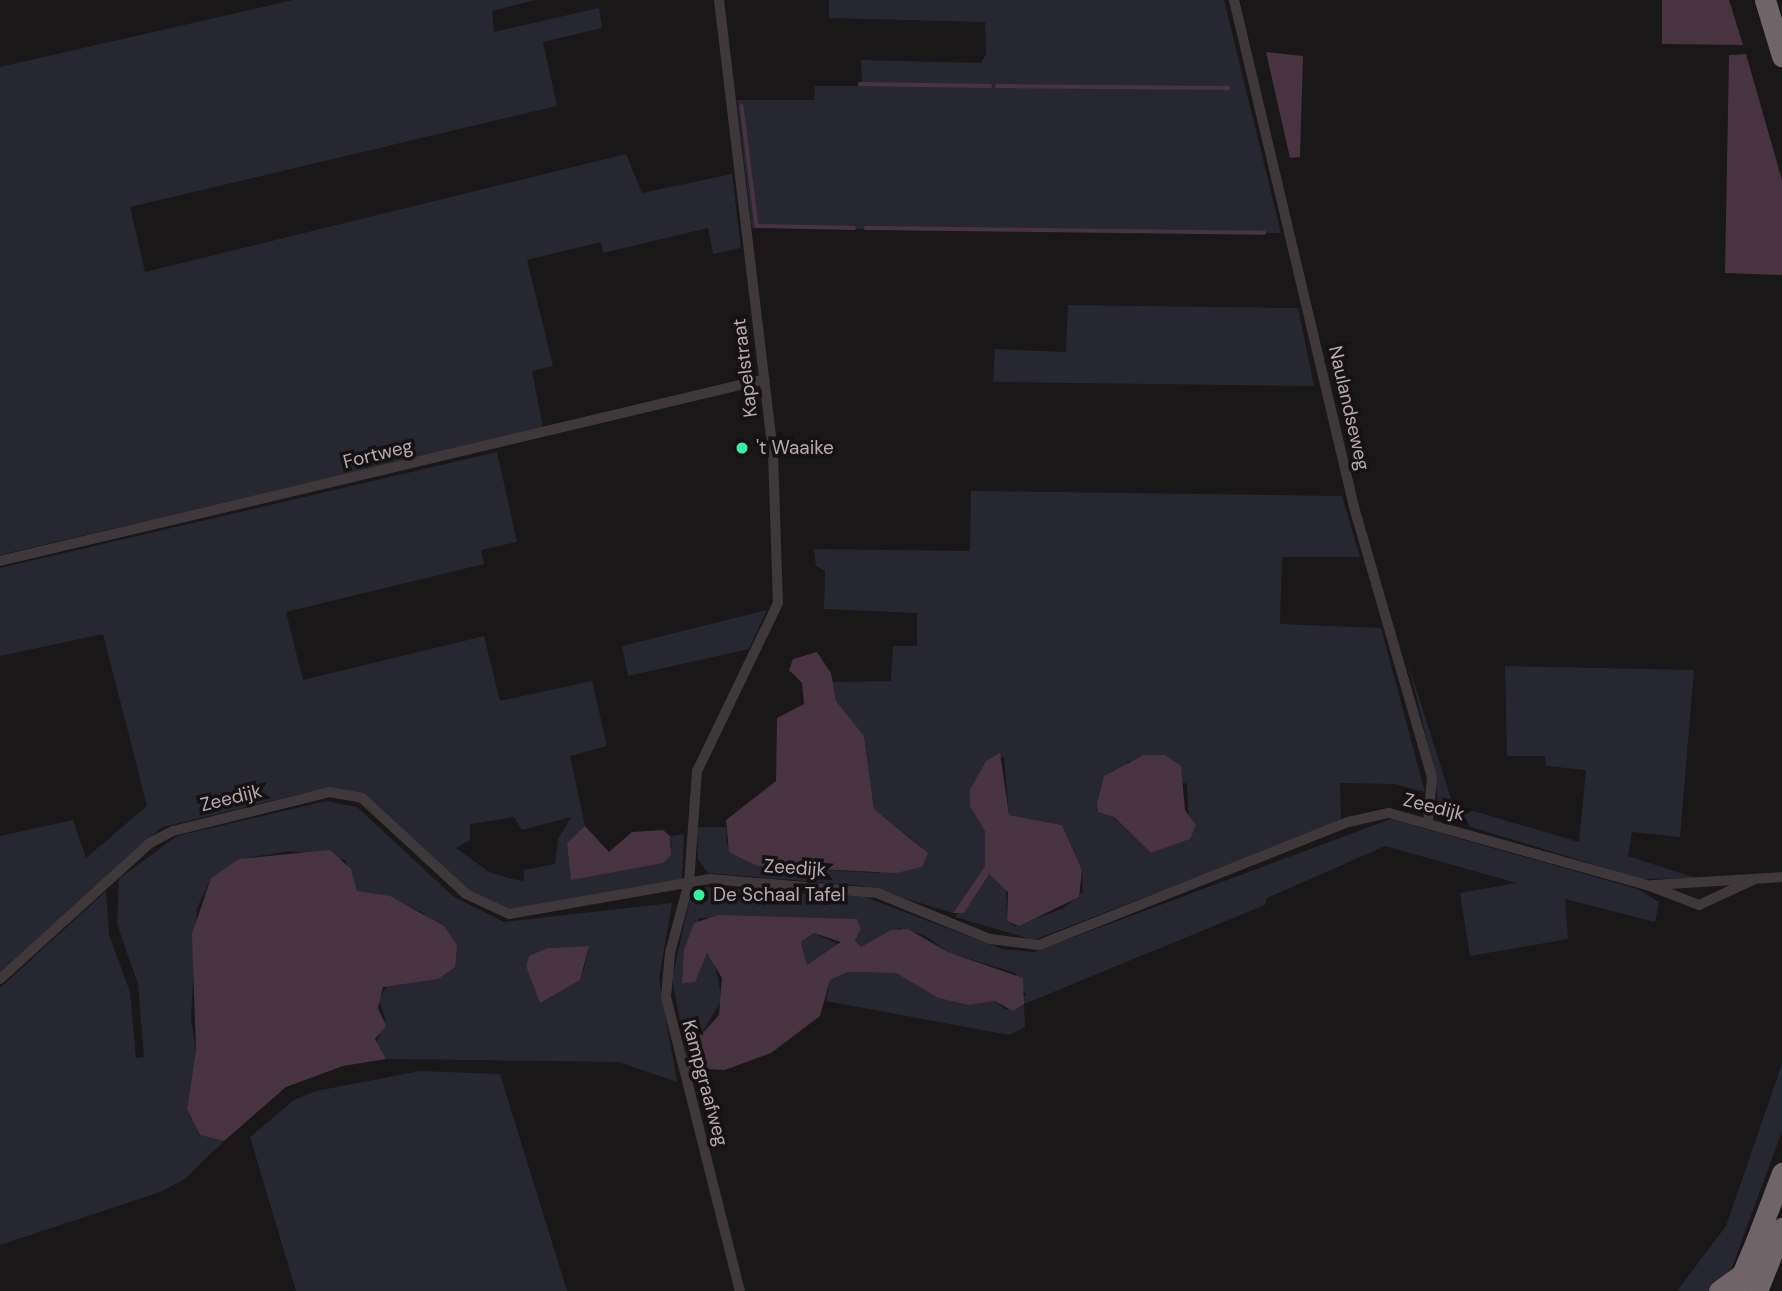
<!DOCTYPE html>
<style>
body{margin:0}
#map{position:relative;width:1782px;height:1291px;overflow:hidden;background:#191717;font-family:"DM Sans",sans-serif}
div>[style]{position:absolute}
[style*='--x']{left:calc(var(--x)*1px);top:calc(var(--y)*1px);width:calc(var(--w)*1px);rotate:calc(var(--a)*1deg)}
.green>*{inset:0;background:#272731}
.water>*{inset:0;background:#473440}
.stream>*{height:3.5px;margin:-1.75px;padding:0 1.75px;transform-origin:1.75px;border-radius:1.75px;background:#473440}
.minor>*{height:10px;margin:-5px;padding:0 5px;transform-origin:5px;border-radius:5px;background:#3e383a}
.motorway>*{height:21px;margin:-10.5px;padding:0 10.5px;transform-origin:10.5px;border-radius:10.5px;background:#6f6468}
.motorway-bridge>*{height:21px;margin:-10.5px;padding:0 10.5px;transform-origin:10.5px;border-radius:10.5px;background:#6f6468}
.dots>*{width:19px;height:19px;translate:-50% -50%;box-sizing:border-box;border:4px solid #141212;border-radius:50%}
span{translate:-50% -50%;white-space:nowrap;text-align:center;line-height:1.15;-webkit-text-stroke:7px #141212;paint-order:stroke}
.street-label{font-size:19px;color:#b9a9b0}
.poi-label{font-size:19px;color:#b9a9b0}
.left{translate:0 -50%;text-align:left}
</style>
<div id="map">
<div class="green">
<div style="clip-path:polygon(293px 0,535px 0,492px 11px,494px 32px,599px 8px,602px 28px,543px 42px,557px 106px,130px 207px,145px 272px,626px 154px,642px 193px,732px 174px,741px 248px,713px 254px,708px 228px,603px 253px,601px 242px,527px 260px,553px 366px,532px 371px,543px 428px,0 555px,0 67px)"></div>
<div style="clip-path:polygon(829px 0,1224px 0,1281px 233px,752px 228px,737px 100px,814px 100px,815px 86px,862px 86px,861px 60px,981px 63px,986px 54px,985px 22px,829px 18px)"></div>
<div style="clip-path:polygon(1068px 305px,1298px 308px,1314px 386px,993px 382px,995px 349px,1066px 352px)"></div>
<div style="clip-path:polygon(evenodd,497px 452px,517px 542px,481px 550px,484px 564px,286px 612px,303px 680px,484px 636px,500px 701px,592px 681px,607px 746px,570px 756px,585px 826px,567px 860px,672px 848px,670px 836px,684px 834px,682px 880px,510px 910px,474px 899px,361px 795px,326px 788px,162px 827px,0 972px,0 836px,73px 820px,86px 858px,147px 806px,103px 634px,0 656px,0 568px,497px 452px,514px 817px,522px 830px,571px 817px,558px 839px,555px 864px,524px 870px,524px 881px,512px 879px,489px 872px,456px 848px,470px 840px,470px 824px,514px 817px)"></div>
<div style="clip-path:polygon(evenodd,971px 491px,1342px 496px,1360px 557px,1282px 557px,1280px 624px,1381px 628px,1425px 792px,1394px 784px,1340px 783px,1341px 821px,1034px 940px,955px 917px,989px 874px,1006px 888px,1007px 921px,1015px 926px,1064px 908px,1083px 892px,1082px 870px,1062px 825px,1009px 815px,1004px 757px,986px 761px,970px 789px,985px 831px,985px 866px,953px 913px,864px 886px,708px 873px,698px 859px,697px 827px,726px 827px,727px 845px,757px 866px,878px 873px,923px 848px,874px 809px,864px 736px,836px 701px,832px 682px,891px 681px,893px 646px,917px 646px,917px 613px,824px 609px,825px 571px,816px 566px,814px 549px,970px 551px,971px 491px,1128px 761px,1187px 784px,1190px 839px,1151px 853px,1108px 812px,1128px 761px)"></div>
<div style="clip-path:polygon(767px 610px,749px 649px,628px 676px,622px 646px)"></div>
<div style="clip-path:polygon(1408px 663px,1453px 805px,1579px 842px,1586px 770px,1546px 766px,1545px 756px,1507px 756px,1505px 666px,1694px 670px,1680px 837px,1632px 832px,1628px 856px,1696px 878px,1641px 879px,1439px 817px,1435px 773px)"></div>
<div style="clip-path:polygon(evenodd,326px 801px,357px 807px,454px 897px,504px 922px,672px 903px,659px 979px,677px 1082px,619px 1062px,386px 1059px,376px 1044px,385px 1019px,379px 1000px,425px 914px,390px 897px,357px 891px,345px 860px,291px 851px,239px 859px,211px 878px,197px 908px,191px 1020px,196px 1050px,187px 1109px,200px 1135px,224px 1141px,185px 1179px,160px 1192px,0 1245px,0 988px,106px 891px,109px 935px,130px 992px,136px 1058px,144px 1057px,138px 984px,117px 924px,119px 879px,177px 836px,326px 801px,589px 946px,583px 972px,540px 1002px,536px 987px,548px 948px,589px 946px)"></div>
<div style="clip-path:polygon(1391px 819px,1637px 889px,1659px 902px,1655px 922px,1565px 899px,1568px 939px,1470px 956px,1460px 893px,1517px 883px,1385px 846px,1267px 898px,1265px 905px,1024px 1004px,1025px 1027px,1009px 1035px,826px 1001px,830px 980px,848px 972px,896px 973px,938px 998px,969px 1005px,995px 1001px,1006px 1010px,1026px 995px,1015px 973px,948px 952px,924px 935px,899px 928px,861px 947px,855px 939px,861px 929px,857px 919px,699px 918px,681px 976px,702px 964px,703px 955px,713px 955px,722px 999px,687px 1059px,672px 978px,690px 899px,702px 887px,865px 897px,1002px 949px,1034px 952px)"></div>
<div style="clip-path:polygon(814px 933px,840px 945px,807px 965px,801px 942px)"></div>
<div style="clip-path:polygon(1782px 1064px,1782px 1131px,1727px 1281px,1713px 1291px,1677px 1291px,1726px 1226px)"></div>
<div style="clip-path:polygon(420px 1071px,500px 1074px,567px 1291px,296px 1291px,250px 1137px,294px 1100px,316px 1091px)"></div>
</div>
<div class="water">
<div style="clip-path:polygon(1662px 0,1729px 0,1743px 45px,1662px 44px)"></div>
<div style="clip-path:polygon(1266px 52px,1303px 56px,1300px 157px,1290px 158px)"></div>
<div style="clip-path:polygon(1746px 54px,1782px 180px,1782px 275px,1725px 273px,1729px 55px)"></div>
<div style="clip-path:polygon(817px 652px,831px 673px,836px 701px,864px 736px,874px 809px,928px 853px,922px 867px,896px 873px,757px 866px,729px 852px,726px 820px,776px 781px,777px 718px,804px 704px,802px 683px,789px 670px,793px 659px)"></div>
<div style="clip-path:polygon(1000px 753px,1009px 815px,1062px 825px,1082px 870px,1079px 897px,1019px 926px,1007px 921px,1008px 892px,989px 874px,964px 913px,953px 913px,985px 866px,985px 831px,970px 806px,970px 789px,986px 761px)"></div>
<div style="clip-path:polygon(1144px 755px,1165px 755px,1181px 766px,1185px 810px,1196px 825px,1190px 839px,1151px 853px,1114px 817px,1098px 812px,1097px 804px,1104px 776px)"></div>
<div style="clip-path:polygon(585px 826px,609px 852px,632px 832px,663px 830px,670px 836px,671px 855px,663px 863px,571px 880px,567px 843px)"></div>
<div style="clip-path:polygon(330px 850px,351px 869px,357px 891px,390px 896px,444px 926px,457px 945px,455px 967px,438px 979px,383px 987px,378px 1008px,386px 1026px,375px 1039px,386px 1059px,343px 1066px,286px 1087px,224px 1141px,200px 1135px,187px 1109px,196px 1050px,192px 934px,211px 878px,239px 859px)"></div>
<div style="clip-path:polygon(evenodd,718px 915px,857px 919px,861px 929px,855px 940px,861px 947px,891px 930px,908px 929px,948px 952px,1023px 978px,1024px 1004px,1013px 1011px,995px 1001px,969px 1005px,938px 998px,896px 973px,848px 972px,830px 980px,820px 1016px,771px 1053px,725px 1070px,689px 1068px,691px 1046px,719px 1015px,722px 978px,707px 953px,695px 982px,682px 983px,684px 950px,694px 923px,718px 915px,814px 933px,841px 942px,807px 965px,801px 942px,814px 933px)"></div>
<div style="clip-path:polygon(589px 946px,580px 980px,540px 1003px,526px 966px,529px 956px,548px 948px)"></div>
</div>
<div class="stream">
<div style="--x:860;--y:84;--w:130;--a:0.9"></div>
<div style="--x:997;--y:86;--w:231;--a:0.5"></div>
<div style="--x:742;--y:106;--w:121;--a:82.9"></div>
<div style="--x:757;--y:226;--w:97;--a:1.2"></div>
<div style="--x:866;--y:228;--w:398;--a:0.7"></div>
</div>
<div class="minor">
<div style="--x:719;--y:0;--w:456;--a:83.2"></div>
<div style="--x:773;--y:453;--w:150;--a:88.1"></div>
<div style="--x:778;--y:603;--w:187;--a:115.7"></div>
<div style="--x:697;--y:771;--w:111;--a:94.1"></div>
<div style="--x:689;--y:882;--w:73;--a:105"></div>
<div style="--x:670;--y:953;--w:44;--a:95.2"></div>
<div style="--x:666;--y:997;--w:303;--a:75.9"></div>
<div style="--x:1234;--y:0;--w:521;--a:76.68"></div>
<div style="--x:1354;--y:507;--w:282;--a:73.9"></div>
<div style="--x:1432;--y:778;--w:43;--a:95.3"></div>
<div style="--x:0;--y:561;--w:786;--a:-13.38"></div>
<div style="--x:1653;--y:885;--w:129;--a:-3.5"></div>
<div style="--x:0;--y:979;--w:202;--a:-42.2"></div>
<div style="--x:150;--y:843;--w:26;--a:-28"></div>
<div style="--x:173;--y:831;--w:161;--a:-14"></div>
<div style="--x:329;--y:792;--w:34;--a:10"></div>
<div style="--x:362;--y:798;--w:142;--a:42.7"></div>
<div style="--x:466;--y:894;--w:47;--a:24.9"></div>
<div style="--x:509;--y:914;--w:204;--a:-9.9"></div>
<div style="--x:710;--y:879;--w:168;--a:4.8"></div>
<div style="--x:877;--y:893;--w:122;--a:22.2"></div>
<div style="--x:990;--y:939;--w:49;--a:7"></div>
<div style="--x:1039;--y:945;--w:333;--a:-21.7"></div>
<div style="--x:1348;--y:822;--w:42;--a:-12.4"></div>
<div style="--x:1389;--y:813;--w:271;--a:15.6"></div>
<div style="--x:1650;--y:886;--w:53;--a:21.2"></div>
<div style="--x:1699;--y:905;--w:60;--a:-24.8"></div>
</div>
<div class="motorway">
<div style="--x:1765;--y:0;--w:59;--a:73.1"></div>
<div style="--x:1756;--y:1241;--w:73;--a:-69.1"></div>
<div style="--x:1719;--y:1291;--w:34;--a:-36"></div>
</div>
<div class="motorway-bridge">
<div style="--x:1735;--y:1291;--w:54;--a:-67.2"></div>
<div style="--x:1757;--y:1291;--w:68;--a:-68.4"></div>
</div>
<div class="dots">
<div style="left:742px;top:448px;background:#36f2a0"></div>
<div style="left:699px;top:895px;background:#36f2a0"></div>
</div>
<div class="street-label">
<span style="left:745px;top:368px;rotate:-97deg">Kapelstraat</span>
<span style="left:1349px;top:408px;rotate:77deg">Naulandseweg</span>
<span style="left:378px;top:454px;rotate:-14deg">Fortweg</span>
<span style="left:231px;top:798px;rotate:-14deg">Zeedijk</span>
<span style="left:1434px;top:807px;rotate:14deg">Zeedijk</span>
<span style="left:795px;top:868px;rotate:4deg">Zeedijk</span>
<span style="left:705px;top:1083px;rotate:75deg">Kampgraafweg</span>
</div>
<div class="poi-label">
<span class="left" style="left:756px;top:448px">'t Waaike</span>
<span class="left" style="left:713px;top:895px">De Schaal Tafel</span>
</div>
</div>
